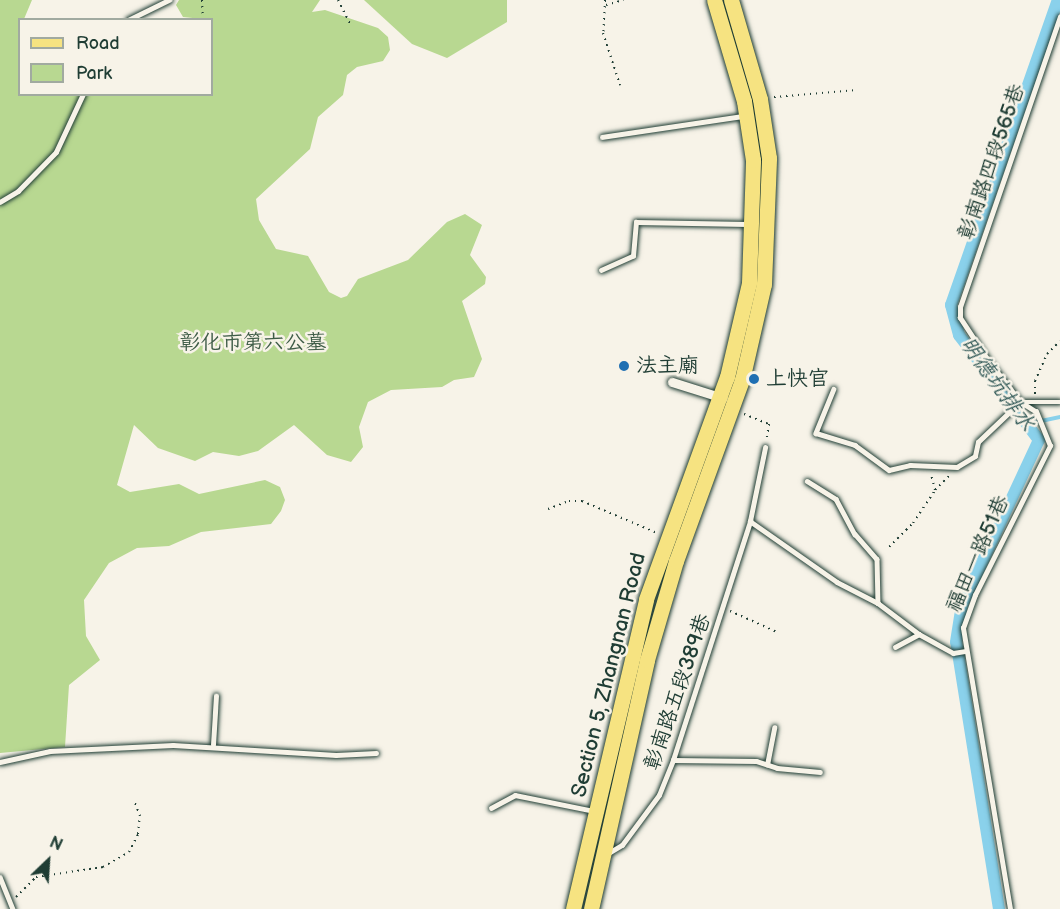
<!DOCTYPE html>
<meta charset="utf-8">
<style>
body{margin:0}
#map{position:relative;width:1060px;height:909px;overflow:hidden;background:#f7f3e8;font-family:"Balsamiq Sans","LXGW WenKai TC",sans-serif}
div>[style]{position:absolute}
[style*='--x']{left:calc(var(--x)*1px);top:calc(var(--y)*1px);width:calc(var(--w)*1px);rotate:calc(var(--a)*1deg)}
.green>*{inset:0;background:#b8d891}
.stream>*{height:4px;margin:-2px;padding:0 2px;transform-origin:2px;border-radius:2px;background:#8ad1eb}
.canal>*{height:12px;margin:-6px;padding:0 6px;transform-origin:6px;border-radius:6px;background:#8ad1eb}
.path>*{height:2px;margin-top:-1px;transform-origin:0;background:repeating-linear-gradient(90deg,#1f3d34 0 1.5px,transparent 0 6px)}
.roads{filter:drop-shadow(0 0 2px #1f3d34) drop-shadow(0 0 2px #1f3d34)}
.service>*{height:4.5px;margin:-2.25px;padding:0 2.25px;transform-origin:2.25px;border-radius:2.25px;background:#f7f3e8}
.minor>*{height:9px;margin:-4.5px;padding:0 4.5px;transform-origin:4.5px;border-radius:4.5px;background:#f7f3e8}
.primary>*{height:15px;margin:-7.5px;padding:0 7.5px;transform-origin:7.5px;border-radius:7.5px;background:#f6e381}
.dots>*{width:16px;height:16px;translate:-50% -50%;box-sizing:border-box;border:3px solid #f7f3e8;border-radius:50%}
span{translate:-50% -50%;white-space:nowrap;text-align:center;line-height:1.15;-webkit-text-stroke:5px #f7f3e8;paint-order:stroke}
.street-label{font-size:21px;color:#1f3d34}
.park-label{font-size:21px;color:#3e5c47}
.poi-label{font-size:21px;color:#1f3d34}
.left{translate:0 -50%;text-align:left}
.water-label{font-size:22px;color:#345b59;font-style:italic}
.legend{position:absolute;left:18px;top:18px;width:195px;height:78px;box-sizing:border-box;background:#f7f3e8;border:2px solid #a1aaa0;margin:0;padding:8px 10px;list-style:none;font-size:18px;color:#1f3d34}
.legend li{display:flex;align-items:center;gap:12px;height:30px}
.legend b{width:30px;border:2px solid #a1aaa0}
.north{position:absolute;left:18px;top:831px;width:60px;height:60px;-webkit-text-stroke:4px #f7f3e8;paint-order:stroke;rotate:25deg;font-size:16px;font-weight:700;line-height:24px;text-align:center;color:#1f3d34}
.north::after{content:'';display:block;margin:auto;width:21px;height:27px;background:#1f3d34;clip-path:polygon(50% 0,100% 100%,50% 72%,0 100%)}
</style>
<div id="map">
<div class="green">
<div style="clip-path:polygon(0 0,32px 0,24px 19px,20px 20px,20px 94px,212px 94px,212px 20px,183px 17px,176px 5px,179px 0,320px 0,312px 12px,325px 10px,378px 28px,388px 37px,390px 50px,383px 61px,357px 67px,347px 75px,343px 95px,318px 117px,310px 149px,256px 199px,259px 220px,276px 249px,308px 256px,329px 292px,341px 298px,347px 296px,358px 279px,408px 260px,447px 222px,465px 214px,482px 225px,470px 255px,486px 277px,485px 284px,462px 301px,482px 359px,474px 377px,454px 380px,442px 387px,391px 390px,368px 402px,359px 427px,363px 447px,351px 462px,327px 455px,294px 425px,258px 451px,239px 456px,213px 452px,195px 461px,158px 448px,134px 425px,117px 485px,130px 492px,179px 484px,199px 494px,265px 480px,280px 487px,285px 500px,281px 511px,271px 524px,201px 532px,169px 546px,137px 548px,109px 563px,84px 600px,86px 636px,100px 660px,69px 685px,65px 747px,0 753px)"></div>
<div style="clip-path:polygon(364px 0,507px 0,507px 22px,447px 58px,412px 44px)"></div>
</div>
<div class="stream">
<div style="--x:1027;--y:424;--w:34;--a:-12"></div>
</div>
<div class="canal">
<div style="--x:999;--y:909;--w:270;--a:-99.1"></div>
<div style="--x:956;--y:642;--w:37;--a:-81"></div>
<div style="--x:962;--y:605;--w:182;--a:-65"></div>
<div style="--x:1039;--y:440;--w:132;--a:-127.3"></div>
<div style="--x:959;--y:335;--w:31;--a:-105"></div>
<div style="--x:951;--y:305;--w:323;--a:-70.7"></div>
</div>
<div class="path">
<div style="--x:202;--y:0;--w:20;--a:87"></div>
<div style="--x:338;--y:0;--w:28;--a:63"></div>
<div style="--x:605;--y:0;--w:33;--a:93"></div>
<div style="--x:603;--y:33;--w:55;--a:71.9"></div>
<div style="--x:606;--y:5;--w:18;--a:-16"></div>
<div style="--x:774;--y:97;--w:83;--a:-4.8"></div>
<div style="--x:1035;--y:394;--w:13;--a:-90"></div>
<div style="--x:1035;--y:381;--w:30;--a:-66"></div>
<div style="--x:1047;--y:354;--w:18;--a:-45"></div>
<div style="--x:744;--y:414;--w:27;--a:22"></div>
<div style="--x:769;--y:424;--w:18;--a:99"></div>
<div style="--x:935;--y:490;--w:21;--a:-45"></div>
<div style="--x:548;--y:509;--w:22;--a:-21"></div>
<div style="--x:569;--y:501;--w:13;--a:0"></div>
<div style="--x:582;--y:501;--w:82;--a:23.1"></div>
<div style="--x:889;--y:547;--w:34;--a:-45"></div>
<div style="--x:913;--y:523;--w:40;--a:-56"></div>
<div style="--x:935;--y:490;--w:16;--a:-104"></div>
<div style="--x:730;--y:611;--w:51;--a:24.1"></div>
<div style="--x:16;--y:897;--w:28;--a:-45"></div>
<div style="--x:36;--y:877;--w:68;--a:-8.5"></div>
<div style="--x:103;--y:867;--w:30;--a:-30"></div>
<div style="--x:129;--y:852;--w:20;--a:-63"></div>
<div style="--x:138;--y:834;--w:18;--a:-84"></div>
<div style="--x:140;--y:816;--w:14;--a:-111"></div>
</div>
<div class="roads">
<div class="service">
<div style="--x:128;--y:20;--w:46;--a:-26"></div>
<div style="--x:602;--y:137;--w:143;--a:-8.5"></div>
<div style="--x:0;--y:202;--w:21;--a:-31"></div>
<div style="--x:18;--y:191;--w:54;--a:-45.7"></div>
<div style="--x:56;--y:152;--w:64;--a:-65"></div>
<div style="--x:601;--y:270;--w:35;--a:-24"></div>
<div style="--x:633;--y:256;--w:34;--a:-85"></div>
<div style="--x:636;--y:222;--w:111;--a:1"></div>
<div style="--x:834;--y:389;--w:48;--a:112.2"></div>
<div style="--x:816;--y:433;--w:41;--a:17.1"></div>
<div style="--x:855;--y:445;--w:42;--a:36.3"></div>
<div style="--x:889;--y:470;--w:22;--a:-13"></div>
<div style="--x:910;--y:465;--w:47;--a:2.4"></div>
<div style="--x:957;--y:467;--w:21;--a:-31"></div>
<div style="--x:975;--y:456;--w:14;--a:-78"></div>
<div style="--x:978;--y:442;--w:58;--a:-43.6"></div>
<div style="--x:1020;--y:402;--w:40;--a:0"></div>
<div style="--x:807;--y:481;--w:34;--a:32"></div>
<div style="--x:836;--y:499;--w:40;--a:62"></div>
<div style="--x:855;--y:534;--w:33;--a:49"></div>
<div style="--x:877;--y:559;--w:44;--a:88.7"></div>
<div style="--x:750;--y:521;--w:75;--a:-78.4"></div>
<div style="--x:895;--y:647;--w:27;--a:-28"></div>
<div style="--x:213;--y:745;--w:49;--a:-86.5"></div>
<div style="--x:673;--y:760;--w:83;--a:0.7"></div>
<div style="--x:756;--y:761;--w:22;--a:18"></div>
<div style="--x:777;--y:768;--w:43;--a:5.3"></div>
<div style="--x:0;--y:762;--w:51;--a:-12.4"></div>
<div style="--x:50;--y:751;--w:123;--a:-2.8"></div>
<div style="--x:173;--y:745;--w:163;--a:3.5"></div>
<div style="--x:336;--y:755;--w:40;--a:-2.9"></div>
<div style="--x:767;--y:765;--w:38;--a:-79"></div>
<div style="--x:491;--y:808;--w:27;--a:-28"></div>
<div style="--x:515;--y:795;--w:81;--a:11.4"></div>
<div style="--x:607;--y:854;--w:17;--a:-31"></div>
<div style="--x:622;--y:845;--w:62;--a:-53.5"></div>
<div style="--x:659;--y:795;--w:38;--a:-68"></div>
<div style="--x:673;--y:760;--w:251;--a:-72.1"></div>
<div style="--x:750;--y:521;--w:106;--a:35"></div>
<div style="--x:837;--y:582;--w:46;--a:27.1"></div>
<div style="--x:878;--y:603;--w:51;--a:37.1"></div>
<div style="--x:919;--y:634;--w:39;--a:29"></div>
<div style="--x:953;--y:653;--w:13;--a:-9"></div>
<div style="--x:0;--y:877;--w:35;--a:68"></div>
<div style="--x:1010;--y:909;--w:285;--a:-99.5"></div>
<div style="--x:963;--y:628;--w:35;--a:-70"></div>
<div style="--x:975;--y:595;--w:167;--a:-63.3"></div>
<div style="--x:1050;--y:446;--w:37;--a:-112"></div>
<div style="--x:1036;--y:412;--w:19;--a:-148"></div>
<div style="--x:1020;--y:402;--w:51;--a:-127.8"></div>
<div style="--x:989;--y:362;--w:53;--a:-123.4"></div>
<div style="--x:960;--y:318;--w:11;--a:-90"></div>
<div style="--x:960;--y:307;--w:307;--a:-71"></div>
</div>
<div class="minor">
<div style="--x:672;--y:382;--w:53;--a:17.4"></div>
</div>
<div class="primary">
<div style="--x:573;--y:909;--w:318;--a:-76.7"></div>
<div style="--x:646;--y:599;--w:236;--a:-70"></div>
<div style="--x:727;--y:377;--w:97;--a:-76.8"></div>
<div style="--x:749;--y:283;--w:123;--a:-88.1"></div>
<div style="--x:753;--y:160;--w:60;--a:-98.7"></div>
<div style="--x:744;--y:101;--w:105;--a:-106.5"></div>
<div style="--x:591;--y:909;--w:255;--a:-77.3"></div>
<div style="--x:647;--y:660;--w:103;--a:-73.7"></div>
<div style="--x:676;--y:561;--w:193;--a:-70"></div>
<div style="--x:742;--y:380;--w:98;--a:-77.1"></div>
<div style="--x:764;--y:284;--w:126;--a:-87.7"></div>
<div style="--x:769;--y:158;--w:60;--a:-98.7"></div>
<div style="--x:760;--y:99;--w:103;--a:-106.3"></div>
</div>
</div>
<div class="dots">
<div style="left:624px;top:366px;background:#1f6fb2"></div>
<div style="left:754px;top:379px;background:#1f6fb2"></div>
</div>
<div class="street-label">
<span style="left:992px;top:162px;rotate:-71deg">彰南路四段565巷</span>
<span style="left:978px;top:554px;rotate:-66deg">福田一路51巷</span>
<span style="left:609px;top:675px;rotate:-76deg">Section 5, Zhangnan Road</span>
<span style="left:678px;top:692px;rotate:-71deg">彰南路五段389巷</span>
</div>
<div class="park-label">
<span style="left:253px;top:343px">彰化市第六公墓</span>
</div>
<div class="poi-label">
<span class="left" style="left:636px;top:366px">法主廟</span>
<span class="left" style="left:766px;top:379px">上快官</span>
</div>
<div class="water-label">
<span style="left:997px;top:384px;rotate:54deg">明德坑排水</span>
</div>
<ul class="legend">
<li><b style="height:8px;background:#f6e381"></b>Road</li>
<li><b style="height:16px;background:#b8d891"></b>Park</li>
</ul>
<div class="north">N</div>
</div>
